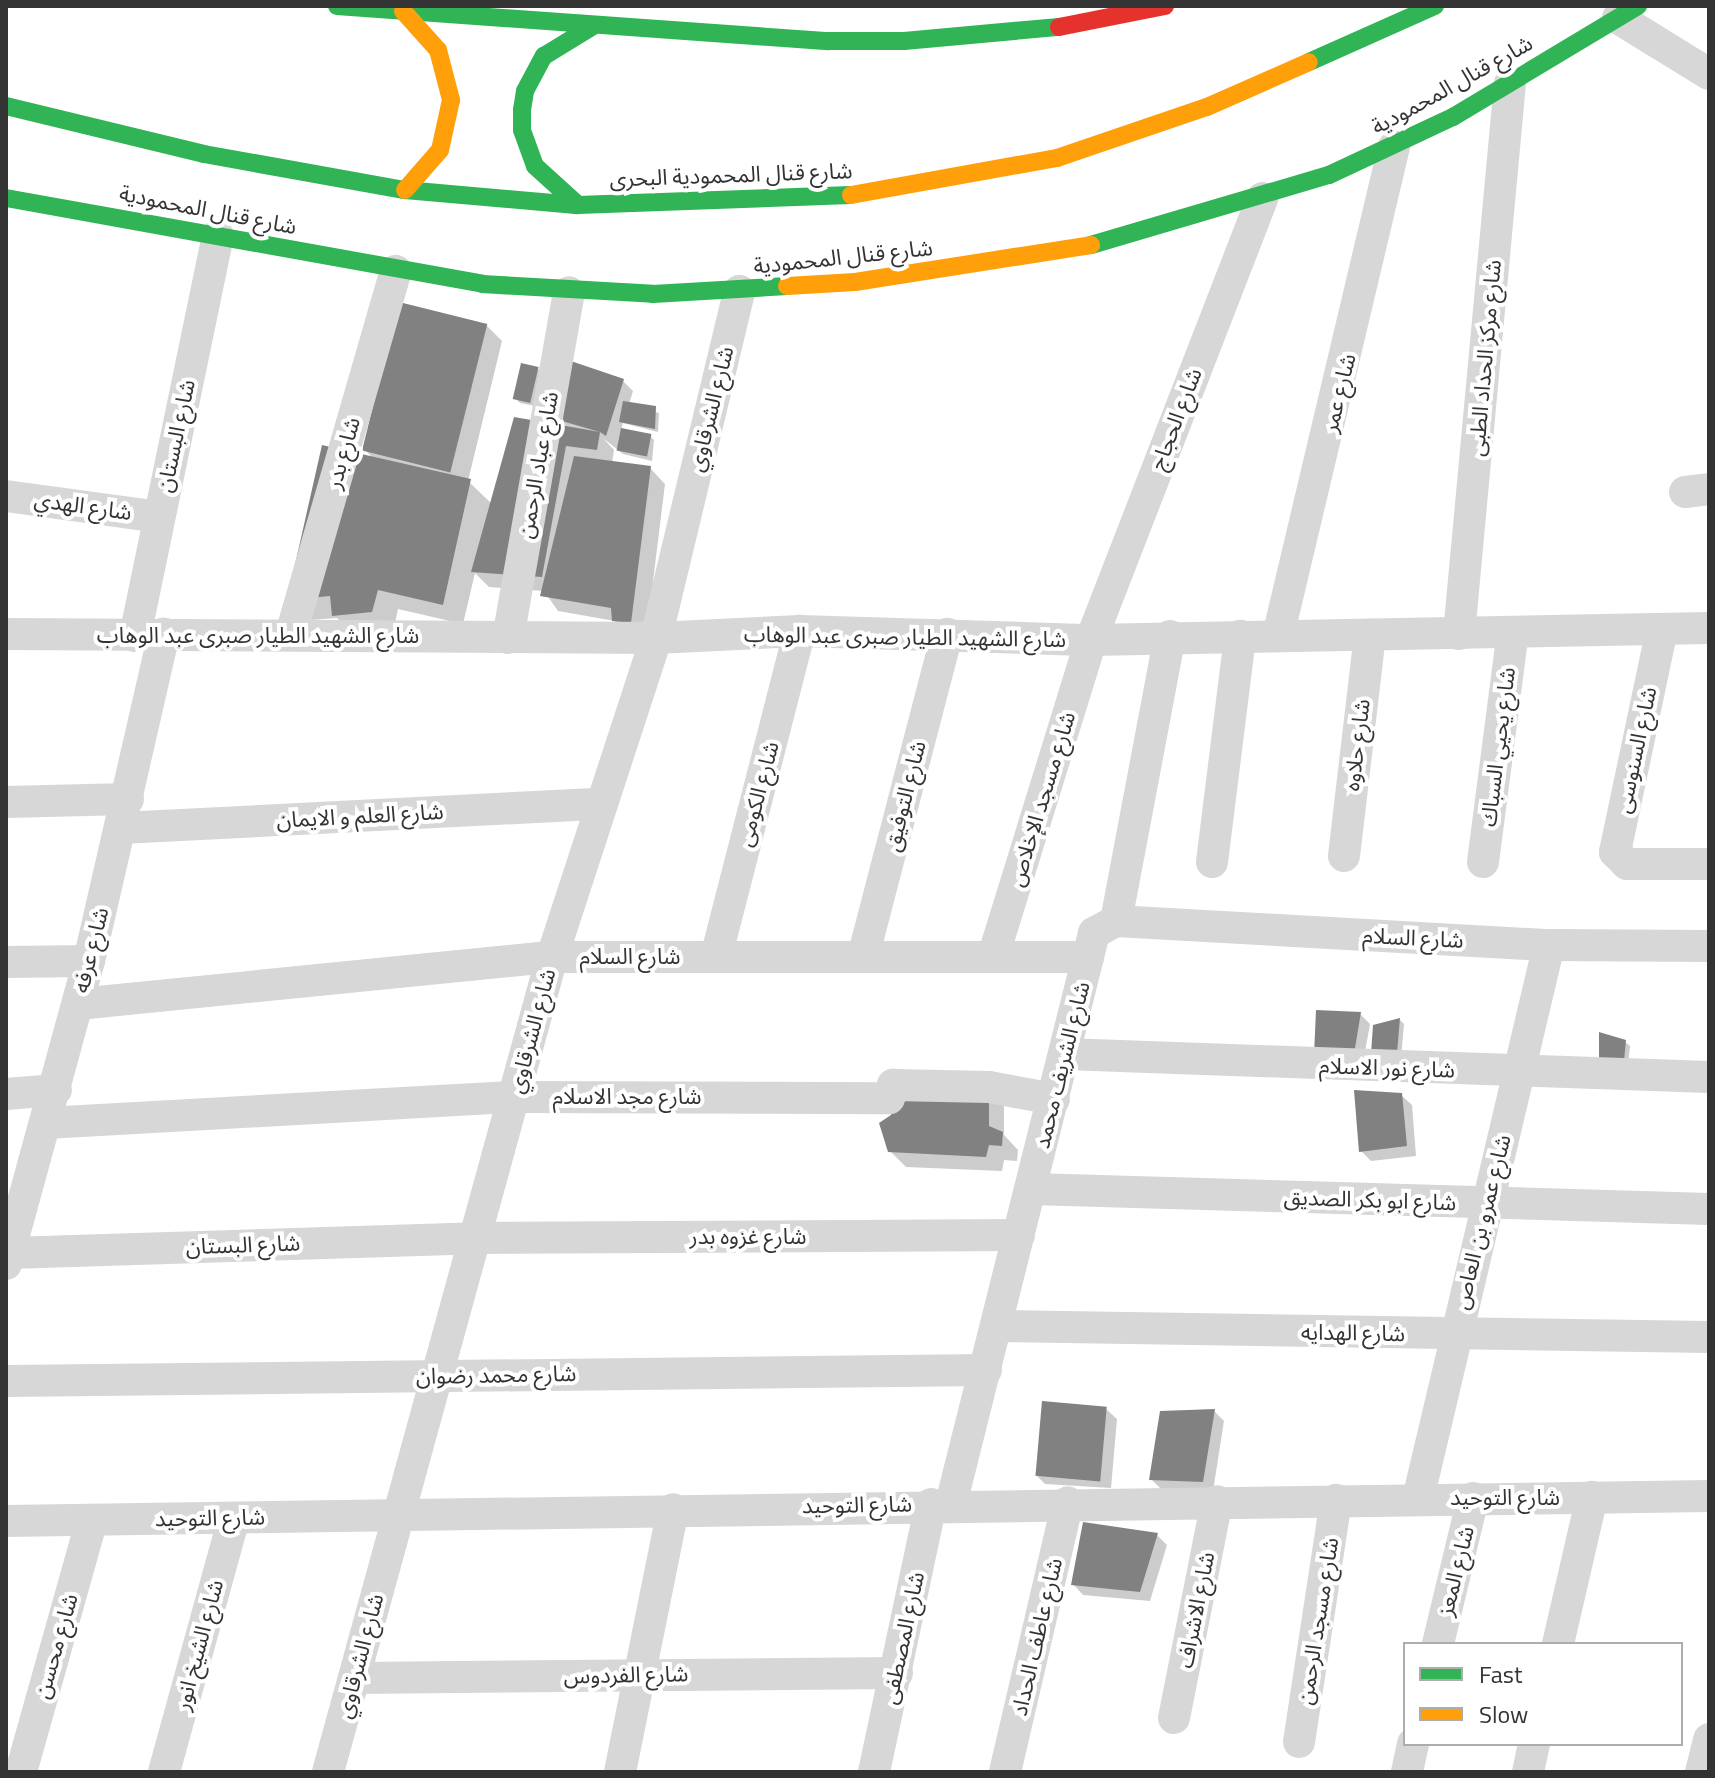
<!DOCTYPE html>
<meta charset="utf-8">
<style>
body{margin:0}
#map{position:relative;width:1715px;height:1778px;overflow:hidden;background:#fff;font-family:"Titillium Web","Noto Sans Arabic",sans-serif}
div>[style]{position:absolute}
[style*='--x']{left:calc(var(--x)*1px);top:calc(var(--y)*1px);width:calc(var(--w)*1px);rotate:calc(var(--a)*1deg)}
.shadow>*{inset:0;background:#0003}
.building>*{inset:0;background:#818181;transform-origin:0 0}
.street>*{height:32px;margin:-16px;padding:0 16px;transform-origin:16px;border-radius:16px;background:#d7d7d7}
.fast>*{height:18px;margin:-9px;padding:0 9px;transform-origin:9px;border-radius:9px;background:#30b455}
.slow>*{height:18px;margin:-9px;padding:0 9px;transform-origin:9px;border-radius:9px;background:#ff9f0a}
.jam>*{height:18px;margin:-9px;padding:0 9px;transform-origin:9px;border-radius:9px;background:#e5322d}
span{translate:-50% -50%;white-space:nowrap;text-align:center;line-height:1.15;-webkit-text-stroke:8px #fff;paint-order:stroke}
.street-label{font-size:22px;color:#333}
.frame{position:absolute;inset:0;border:8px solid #333;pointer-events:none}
.legend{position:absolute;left:1403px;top:1642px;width:280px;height:104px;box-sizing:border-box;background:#fff;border:2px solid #adadad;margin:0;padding:10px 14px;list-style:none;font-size:24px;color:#333}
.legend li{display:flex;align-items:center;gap:16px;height:40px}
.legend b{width:40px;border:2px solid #adadad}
</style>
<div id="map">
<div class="shadow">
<div style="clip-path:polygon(486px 325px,502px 341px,468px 481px,492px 504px,549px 426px,623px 381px,633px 391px,629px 404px,659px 413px,658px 432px,623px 423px,621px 430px,650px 436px,654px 440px,652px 461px,623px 454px,603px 438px,614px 450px,612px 463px,650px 468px,665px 484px,646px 638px,630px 636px,615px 621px,558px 611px,544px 591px,489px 587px,475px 573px,463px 624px,398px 609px,393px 632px,355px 636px,337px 618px,310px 620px,289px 600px,374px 459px,366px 451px)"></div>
<div style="clip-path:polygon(538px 369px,542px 373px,535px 406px,520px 403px,515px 398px)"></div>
<div style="clip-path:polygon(1360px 1014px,1370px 1024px,1363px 1063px,1327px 1065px)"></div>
<div style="clip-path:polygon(1400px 1020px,1404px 1024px,1401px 1058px,1376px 1071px)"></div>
<div style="clip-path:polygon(1625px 1042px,1630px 1046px,1628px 1065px,1605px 1065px)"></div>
<div style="clip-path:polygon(895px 1087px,1004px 1105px,1004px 1135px,1018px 1150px,1017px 1161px,1004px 1160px,1002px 1171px,906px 1167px,890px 1151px)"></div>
<div style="clip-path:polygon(1401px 1095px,1412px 1105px,1416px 1156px,1371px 1161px,1361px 1151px)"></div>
<div style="clip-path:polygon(1106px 1409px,1117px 1419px,1111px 1488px,1045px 1484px,1035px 1474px)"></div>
<div style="clip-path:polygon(1214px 1411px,1224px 1421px,1213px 1491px,1161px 1489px,1151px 1479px)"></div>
<div style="clip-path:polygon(1157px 1535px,1167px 1545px,1150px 1601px,1083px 1595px,1073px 1584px)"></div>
</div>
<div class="building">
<div style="left:399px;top:302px;width:91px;height:153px;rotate:14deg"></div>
<div style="clip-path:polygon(553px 355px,624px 379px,606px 436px,600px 432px,597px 450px,566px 446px,542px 577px,471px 572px,514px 417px,600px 432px,534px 413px)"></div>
<div style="left:521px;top:363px;width:18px;height:37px;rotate:13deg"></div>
<div style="clip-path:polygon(623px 401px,656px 406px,655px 429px,619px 422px)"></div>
<div style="left:621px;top:428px;width:31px;height:23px;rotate:11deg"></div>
<div style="clip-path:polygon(322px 445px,471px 479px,443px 605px,378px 590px,372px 612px,332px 616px,330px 596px,287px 600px)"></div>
<div style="clip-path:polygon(574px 456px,651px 466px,631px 623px,612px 621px,611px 608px,540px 596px)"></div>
<div style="clip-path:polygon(1316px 1010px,1361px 1012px,1354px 1054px,1314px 1055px)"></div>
<div style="clip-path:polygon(1400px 1018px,1397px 1053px,1370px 1068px,1373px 1025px)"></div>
<div style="clip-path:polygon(1599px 1032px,1626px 1040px,1624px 1061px,1599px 1061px)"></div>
<div style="clip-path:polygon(989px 1087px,989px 1126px,1003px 1132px,1002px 1146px,989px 1145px,986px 1157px,888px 1152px,879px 1123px,891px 1115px,889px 1098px)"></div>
<div style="clip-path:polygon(1354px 1090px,1402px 1093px,1407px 1146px,1359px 1152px)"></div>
<div style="left:1042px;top:1401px;width:65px;height:75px;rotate:5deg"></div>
<div style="clip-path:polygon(1215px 1409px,1203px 1482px,1149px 1480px,1160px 1411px)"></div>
<div style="clip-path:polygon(1083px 1522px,1158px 1533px,1140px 1592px,1071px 1585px)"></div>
</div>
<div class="street">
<div style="--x:1618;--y:18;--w:107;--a:31.6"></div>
<div style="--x:1685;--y:492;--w:24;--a:-7"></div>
<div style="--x:6;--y:496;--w:154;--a:7.8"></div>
<div style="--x:1662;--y:629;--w:228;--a:101.9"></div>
<div style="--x:1615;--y:852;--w:17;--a:45"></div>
<div style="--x:1627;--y:864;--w:82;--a:0"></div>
<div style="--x:6;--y:634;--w:650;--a:0.35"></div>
<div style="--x:656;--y:638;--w:144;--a:-2.8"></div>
<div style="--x:800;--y:631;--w:291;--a:1.8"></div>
<div style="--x:1091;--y:640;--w:618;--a:-1.11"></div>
<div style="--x:291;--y:634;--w:378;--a:-73.9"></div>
<div style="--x:1459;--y:634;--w:553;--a:-84.71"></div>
<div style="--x:135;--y:636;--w:409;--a:-78.3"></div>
<div style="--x:1278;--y:636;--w:503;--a:-76.66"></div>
<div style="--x:508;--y:638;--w:351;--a:-80"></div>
<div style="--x:6;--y:802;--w:122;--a:-1.4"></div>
<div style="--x:121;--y:828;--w:479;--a:-2.9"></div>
<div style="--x:1344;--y:856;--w:223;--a:-83.3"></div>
<div style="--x:1212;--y:862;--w:228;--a:-82.9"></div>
<div style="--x:1483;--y:862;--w:232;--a:-82.6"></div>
<div style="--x:1116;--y:921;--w:434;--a:3.2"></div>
<div style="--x:1549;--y:945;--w:160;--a:0.4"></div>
<div style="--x:716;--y:957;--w:337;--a:-75.6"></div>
<div style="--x:863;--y:957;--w:334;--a:-75.4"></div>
<div style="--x:993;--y:957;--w:332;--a:-72.8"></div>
<div style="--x:1091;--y:640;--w:474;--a:-68.8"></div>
<div style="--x:6;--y:962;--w:83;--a:-0.7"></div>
<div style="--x:78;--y:1004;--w:476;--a:-5.7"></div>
<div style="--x:552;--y:957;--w:536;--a:0"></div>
<div style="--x:1065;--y:1054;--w:644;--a:2.05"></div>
<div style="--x:6;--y:1094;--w:50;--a:-4.6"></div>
<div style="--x:46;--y:1123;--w:469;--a:-3.2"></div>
<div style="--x:514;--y:1097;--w:375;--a:0.2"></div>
<div style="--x:889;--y:1098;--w:14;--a:-73"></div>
<div style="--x:893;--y:1085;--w:96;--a:1.2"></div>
<div style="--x:989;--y:1087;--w:66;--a:10.5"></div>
<div style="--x:1031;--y:1189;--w:678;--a:1.69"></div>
<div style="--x:9;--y:1253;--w:467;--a:-1.8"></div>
<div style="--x:476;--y:1238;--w:543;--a:-0.32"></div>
<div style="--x:6;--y:1264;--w:314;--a:-74.7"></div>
<div style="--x:89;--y:961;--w:336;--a:-77.1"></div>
<div style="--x:997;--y:1326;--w:712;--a:0.89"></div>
<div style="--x:6;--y:1381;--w:980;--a:-0.64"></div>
<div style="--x:1418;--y:1499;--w:569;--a:-76.7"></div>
<div style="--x:951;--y:1504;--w:589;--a:-75.94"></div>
<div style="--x:1094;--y:933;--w:25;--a:-29"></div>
<div style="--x:1116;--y:921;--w:290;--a:-79.3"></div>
<div style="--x:6;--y:1521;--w:1703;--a:-0.84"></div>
<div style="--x:1438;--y:1644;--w:150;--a:-76.5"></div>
<div style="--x:1558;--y:1644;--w:151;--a:-77"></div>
<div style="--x:354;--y:1678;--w:543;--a:-0.53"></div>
<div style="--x:1174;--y:1718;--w:221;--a:-78.8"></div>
<div style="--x:1299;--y:1742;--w:245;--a:-81.3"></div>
<div style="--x:21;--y:1772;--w:262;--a:-74.3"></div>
<div style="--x:164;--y:1772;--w:263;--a:-74.6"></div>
<div style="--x:328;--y:1772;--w:845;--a:-74.63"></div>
<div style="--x:552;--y:957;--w:336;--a:-71.9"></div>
<div style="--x:656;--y:638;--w:357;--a:-76.5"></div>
<div style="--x:620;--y:1772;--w:268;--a:-78.6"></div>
<div style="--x:874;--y:1772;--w:274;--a:-78"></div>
<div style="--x:1005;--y:1772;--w:277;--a:-76.9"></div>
<div style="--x:1407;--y:1772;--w:29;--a:-78"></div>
<div style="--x:1528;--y:1772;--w:29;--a:-78"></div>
<div style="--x:1701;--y:1772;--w:34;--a:-76"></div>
</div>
<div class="fast">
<div style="--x:337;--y:6;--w:493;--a:4.1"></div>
<div style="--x:829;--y:41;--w:75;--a:0"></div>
<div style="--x:904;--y:41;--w:156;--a:-5.2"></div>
<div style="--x:1309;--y:62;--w:138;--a:-24"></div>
<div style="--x:6;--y:106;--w:204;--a:13.6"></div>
<div style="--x:204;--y:154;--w:204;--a:10.2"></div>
<div style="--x:405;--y:190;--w:174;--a:5"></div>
<div style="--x:578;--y:205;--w:273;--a:-2.1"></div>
<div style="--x:6;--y:198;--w:484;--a:10.2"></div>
<div style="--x:482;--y:284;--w:171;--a:3.3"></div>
<div style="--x:653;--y:294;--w:134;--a:-3.4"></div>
<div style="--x:578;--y:205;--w:58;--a:-137.8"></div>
<div style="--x:535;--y:166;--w:38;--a:-110"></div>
<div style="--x:522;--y:130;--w:20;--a:-90"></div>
<div style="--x:522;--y:110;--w:19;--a:-81"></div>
<div style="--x:525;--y:91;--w:40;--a:-62"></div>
<div style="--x:544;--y:56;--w:57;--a:-31.5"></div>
<div style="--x:1091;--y:245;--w:248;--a:-16.4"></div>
<div style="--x:1329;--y:175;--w:137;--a:-25.1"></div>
<div style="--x:1453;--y:117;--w:216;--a:-31"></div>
</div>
<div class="slow">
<div style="--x:403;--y:11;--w:52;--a:48.1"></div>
<div style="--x:438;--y:50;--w:52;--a:75.4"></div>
<div style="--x:451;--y:100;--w:51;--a:102.4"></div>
<div style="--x:440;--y:150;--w:53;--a:131.2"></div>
<div style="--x:851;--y:195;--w:209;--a:-10.2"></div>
<div style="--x:1057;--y:158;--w:158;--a:-18.8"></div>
<div style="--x:1207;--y:107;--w:111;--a:-23.8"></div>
<div style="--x:787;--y:286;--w:68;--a:-3.4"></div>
<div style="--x:855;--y:282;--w:239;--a:-8.9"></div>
</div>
<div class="jam">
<div style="--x:1059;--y:27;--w:108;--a:-11.2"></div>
</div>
<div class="street-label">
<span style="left:1452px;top:85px;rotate:-29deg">شارع قنال المحمودية</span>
<span style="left:731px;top:175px;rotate:-2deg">شارع قنال المحمودية البحرى</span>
<span style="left:208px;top:210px;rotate:11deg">شارع قنال المحمودية</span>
<span style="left:843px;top:257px;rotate:-6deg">شارع قنال المحمودية</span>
<span style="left:1485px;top:358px;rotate:-85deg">شارع مركز الحداد الطبى</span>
<span style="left:1339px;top:393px;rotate:-76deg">شارع عمر</span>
<span style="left:711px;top:409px;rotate:-76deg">شارع الشرقاوي</span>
<span style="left:1176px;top:419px;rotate:-69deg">شارع الحجاج</span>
<span style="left:176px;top:436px;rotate:-78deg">شارع البستان</span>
<span style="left:343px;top:453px;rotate:-74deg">شارع بدر</span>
<span style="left:538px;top:465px;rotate:-80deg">شارع عباد الرحمن</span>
<span style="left:83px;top:506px;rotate:8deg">شارع الهدي</span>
<span style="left:258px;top:636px">شارع الشهيد الطيار صبرى عبد الوهاب</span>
<span style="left:905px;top:637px;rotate:1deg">شارع الشهيد الطيار صبرى عبد الوهاب</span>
<span style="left:1357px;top:745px;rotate:-83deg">شارع حلاوه</span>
<span style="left:1498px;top:747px;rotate:-83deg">شارع يحيي السباك</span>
<span style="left:1636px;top:750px;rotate:-78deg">شارع السنوسى</span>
<span style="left:758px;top:794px;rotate:-75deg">شارع الكومى</span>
<span style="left:905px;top:796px;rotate:-76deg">شارع التوفيق</span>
<span style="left:1042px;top:799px;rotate:-73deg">شارع مسجد الإخلاص</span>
<span style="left:360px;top:816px;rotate:-3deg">شارع العلم و الايمان</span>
<span style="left:1413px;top:938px;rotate:3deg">شارع السلام</span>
<span style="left:91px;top:950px;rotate:-76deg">شارع عرفه</span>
<span style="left:630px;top:957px">شارع السلام</span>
<span style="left:532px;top:1031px;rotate:-75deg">شارع الشرقاوي</span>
<span style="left:1062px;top:1065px;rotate:-76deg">شارع الشريف محمد</span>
<span style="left:1387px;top:1068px;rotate:2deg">شارع نور الاسلام</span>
<span style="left:627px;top:1097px">شارع مجد الاسلام</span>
<span style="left:1370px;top:1200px;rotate:2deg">شارع ابو بكر الصديق</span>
<span style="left:1482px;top:1222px;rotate:-76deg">شارع عمرو بن العاص</span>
<span style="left:748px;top:1237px">شارع غزوه بدر</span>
<span style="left:243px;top:1245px;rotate:-2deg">شارع البستان</span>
<span style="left:1353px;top:1333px;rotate:1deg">شارع الهدايه</span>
<span style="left:496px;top:1375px;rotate:-1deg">شارع محمد رضوان</span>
<span style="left:1505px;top:1498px">شارع التوحيد</span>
<span style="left:857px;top:1505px;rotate:-1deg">شارع التوحيد</span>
<span style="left:210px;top:1518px;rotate:-1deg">شارع التوحيد</span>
<span style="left:1456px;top:1571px;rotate:-76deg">شارع المعز</span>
<span style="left:1196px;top:1610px;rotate:-79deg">شارع الاشراف</span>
<span style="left:1318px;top:1621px;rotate:-81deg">شارع مسجد الرحمن</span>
<span style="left:1037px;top:1637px;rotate:-77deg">شارع عاطف الحداد</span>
<span style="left:903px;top:1638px;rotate:-78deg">شارع المصطفى</span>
<span style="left:199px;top:1645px;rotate:-75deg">شارع الشيخ انور</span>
<span style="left:56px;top:1646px;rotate:-74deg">شارع محسن</span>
<span style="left:360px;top:1656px;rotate:-75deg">شارع الشرقاوي</span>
<span style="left:626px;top:1675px;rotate:-1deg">شارع الفردوس</span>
</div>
<div class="frame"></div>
<ul class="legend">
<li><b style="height:10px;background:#30b455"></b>Fast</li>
<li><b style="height:10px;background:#ff9f0a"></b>Slow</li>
</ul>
</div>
